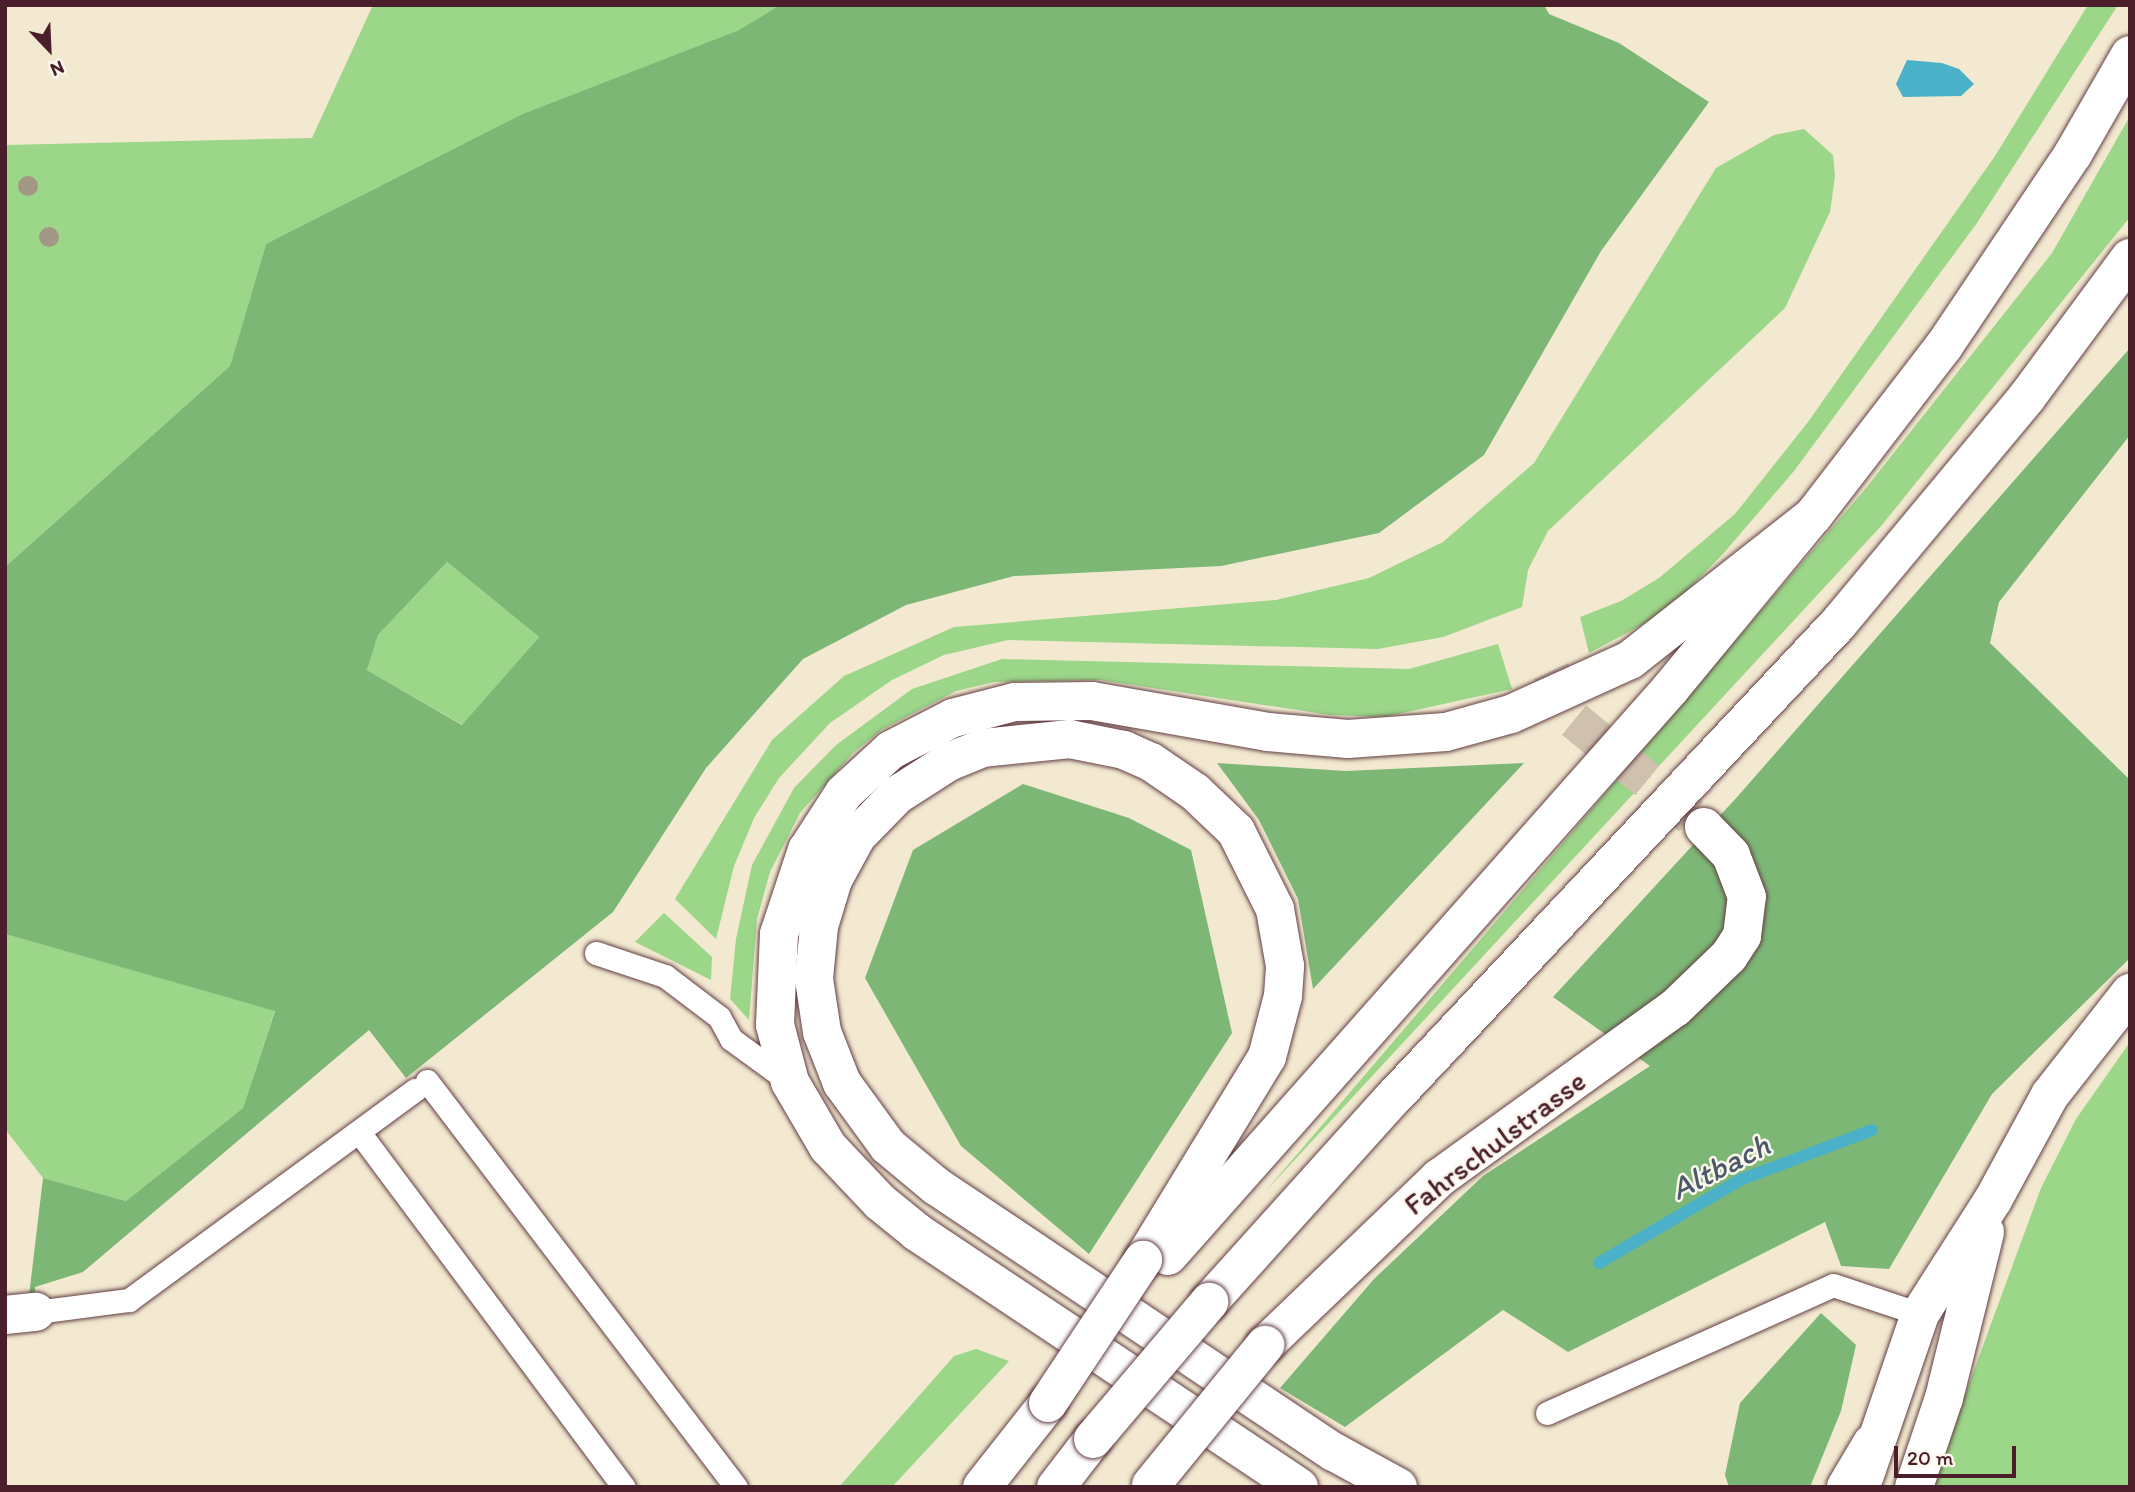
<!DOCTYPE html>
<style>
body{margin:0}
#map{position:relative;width:2135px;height:1492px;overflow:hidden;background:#f2e9d0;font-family:Itim,sans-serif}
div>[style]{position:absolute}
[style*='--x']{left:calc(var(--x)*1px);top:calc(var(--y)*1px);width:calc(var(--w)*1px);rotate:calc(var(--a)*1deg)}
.green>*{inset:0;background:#9bd689}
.forest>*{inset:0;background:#7cb775}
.water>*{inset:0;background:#4ab1c9}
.stream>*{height:12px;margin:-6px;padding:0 6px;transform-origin:6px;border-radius:6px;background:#4ab1c9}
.street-tunnel>*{height:38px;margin-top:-19px;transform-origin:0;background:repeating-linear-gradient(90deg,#d0c1af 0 38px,transparent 0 57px)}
.roads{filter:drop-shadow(0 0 2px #633d44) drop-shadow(0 0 2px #633d44)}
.lane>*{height:23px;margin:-11.5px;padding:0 11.5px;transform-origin:11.5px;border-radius:11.5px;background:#fff}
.street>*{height:38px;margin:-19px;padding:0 19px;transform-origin:19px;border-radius:19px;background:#fff}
.secondary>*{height:38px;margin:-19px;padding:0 19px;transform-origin:19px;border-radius:19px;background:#fff}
.highway>*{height:38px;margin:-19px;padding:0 19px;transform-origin:19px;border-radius:19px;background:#fff}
.bridges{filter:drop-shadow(0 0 2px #633d44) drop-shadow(0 0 2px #633d44)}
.street-bridge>*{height:38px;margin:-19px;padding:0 19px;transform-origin:19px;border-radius:19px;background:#fff}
.highway-bridge>*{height:38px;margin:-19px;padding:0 19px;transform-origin:19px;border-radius:19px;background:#fff}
.trees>*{width:20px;height:20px;margin:-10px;border-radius:50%;background:#a39885}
span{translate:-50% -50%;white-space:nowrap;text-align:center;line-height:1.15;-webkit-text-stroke:5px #fbf7ec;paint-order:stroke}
.street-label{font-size:30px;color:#4a1f2b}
.water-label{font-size:32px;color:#4a596a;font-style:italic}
.frame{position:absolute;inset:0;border:7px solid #4a1f2b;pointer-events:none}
.north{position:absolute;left:14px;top:14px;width:70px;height:70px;-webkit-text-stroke:5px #fbf7ec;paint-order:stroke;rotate:157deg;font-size:19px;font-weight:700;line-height:28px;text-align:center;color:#4a1f2b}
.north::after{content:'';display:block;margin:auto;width:24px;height:32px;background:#4a1f2b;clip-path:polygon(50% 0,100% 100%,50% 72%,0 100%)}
.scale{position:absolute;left:1894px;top:1446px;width:122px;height:32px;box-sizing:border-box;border:4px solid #4a1f2b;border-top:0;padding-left:9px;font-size:21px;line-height:24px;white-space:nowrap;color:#4a1f2b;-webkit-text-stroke:5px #fbf7ec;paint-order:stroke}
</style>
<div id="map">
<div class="green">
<div style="clip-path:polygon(373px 5px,780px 5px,737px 31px,266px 244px,230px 366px,5px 567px,5px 145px,312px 138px)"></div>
<div style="clip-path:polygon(2088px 5px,2118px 5px,1977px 223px,1794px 471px,1723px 554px,1666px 612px,1589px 653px,1580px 617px,1621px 601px,1659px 578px,1735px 514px,1808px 422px,1995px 156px)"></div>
<div style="clip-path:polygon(2130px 116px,2130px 217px,1882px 525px,1264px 1193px,1866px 488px,2052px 253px)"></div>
<div style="clip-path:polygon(1804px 129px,1833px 155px,1835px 176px,1830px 212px,1785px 308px,1548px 531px,1528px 570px,1522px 607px,1443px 637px,1378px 649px,1008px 640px,944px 655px,892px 680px,830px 723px,779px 778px,754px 818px,734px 866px,716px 939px,675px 899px,772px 740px,844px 676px,954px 627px,1276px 600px,1369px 578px,1443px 542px,1534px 463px,1716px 168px,1774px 135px)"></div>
<div style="clip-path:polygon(447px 562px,539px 637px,463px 725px,367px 670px,378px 635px)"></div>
<div style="clip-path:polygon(1498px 644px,1512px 689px,1384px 717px,1330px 715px,1100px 680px,994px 682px,956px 691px,881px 730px,853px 753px,800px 813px,770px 872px,757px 919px,749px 1020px,730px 999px,736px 939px,752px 865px,794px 788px,836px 745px,912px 689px,1002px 659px,1409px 669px)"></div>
<div style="clip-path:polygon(664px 913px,712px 957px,711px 980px,635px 942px)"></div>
<div style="clip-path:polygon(5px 934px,275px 1010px,243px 1108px,126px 1201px,43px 1178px,5px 1129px)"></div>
<div style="clip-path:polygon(2130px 1042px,2130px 1487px,1931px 1487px,2041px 1188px,2076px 1119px)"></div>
<div style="clip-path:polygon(976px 1349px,1009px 1361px,892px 1487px,839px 1487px,954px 1356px)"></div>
</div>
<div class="forest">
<div style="clip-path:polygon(evenodd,780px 5px,1544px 5px,1549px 14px,1619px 43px,1709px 102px,1601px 251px,1484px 455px,1379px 533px,1221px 566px,1014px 576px,906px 605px,803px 659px,706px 768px,613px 912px,406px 1078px,369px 1030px,83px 1272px,35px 1287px,35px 1295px,29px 1296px,43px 1178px,126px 1201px,243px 1108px,275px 1011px,5px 934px,5px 567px,230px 366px,266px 244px,523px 114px,737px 31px,780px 5px,447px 562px,539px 637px,462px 725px,367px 670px,378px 635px,447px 562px)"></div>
<div style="clip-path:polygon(2130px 348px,2130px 435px,1999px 602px,1990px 643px,2130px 780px,2130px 958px,1992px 1094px,1889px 1269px,1841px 1266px,1825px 1222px,1568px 1352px,1503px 1310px,1345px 1427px,1280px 1388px,1374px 1279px,1483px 1176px,1650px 1066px,1553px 997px,1738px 796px)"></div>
<div style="clip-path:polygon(1217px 763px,1346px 771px,1524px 763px,1313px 989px,1298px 899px,1259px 820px)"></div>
<div style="clip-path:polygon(1023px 784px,1129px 818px,1191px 850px,1232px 1033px,1089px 1254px,961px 1146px,865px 978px,913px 850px)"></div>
<div style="clip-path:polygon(1821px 1313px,1856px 1345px,1841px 1411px,1810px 1487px,1729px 1487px,1725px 1475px,1740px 1403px)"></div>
</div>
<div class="water">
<div style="clip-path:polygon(1907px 60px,1942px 63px,1959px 69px,1974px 84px,1961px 96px,1903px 97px,1896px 84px)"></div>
</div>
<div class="stream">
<div style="--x:1599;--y:1263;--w:164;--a:-30.5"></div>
<div style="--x:1740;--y:1180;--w:141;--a:-20.7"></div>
</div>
<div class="street-tunnel">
<div style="--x:1551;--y:671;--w:54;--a:64.9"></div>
<div style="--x:1574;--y:720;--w:168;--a:39.5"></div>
</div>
<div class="roads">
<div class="lane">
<div style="--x:596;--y:953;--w:73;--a:18.4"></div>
<div style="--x:665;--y:976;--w:68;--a:37.2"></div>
<div style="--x:719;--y:1017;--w:25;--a:61"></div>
<div style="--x:731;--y:1039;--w:73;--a:36.1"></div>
<div style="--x:427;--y:1081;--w:510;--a:52.73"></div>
<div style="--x:359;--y:1132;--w:443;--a:53.3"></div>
<div style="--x:36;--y:1312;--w:94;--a:-7.4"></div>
<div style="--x:129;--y:1300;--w:355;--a:-36.3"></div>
<div style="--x:1547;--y:1413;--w:313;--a:-24.1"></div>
<div style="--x:1833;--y:1285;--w:92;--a:18.4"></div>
</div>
<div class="street">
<div style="--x:5;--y:1315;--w:31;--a:-6"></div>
<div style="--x:1265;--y:1345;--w:241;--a:-43.8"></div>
<div style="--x:1439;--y:1178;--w:291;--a:-35.8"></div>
<div style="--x:1675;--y:1008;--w:75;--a:-43.9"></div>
<div style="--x:1729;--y:956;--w:24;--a:-57"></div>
<div style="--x:1742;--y:936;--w:39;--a:-83"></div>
<div style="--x:1747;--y:897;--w:45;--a:-110.9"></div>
<div style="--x:1731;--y:855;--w:39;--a:-134"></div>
</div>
<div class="secondary">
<div style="--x:1865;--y:1475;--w:170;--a:-71.1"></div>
<div style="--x:1920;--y:1314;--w:135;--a:-57.4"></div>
<div style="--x:1993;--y:1200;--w:119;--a:-61.5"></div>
<div style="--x:2050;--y:1095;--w:130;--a:-51.9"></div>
<div style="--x:1914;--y:1487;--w:94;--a:-71.4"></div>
<div style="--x:1944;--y:1398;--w:171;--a:-76.1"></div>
</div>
<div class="highway">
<div style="--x:1168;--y:1256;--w:759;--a:-48.47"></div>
<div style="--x:1671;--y:688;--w:223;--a:-50.5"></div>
<div style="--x:1813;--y:516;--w:215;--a:-52.4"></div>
<div style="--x:1944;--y:346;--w:231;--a:-56.1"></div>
<div style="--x:2073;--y:154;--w:114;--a:-60.1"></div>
<div style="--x:1143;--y:1260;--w:238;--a:-58.6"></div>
<div style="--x:1267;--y:1057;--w:63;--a:-75.3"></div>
<div style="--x:1283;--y:996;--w:30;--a:-86"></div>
<div style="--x:1285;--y:966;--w:58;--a:-100"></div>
<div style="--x:1275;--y:909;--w:87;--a:-116.6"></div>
<div style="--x:1236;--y:831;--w:57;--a:-136.4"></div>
<div style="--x:1195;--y:792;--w:53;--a:-145.7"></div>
<div style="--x:1151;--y:762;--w:30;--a:-156"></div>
<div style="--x:1124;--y:750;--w:55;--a:-168.5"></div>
<div style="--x:1070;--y:739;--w:87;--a:174.1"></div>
<div style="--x:983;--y:748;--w:35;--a:158"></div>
<div style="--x:950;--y:761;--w:63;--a:147.3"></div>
<div style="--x:897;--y:795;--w:57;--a:134.3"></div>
<div style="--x:857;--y:836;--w:50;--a:118.6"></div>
<div style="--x:833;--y:880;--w:48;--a:106.9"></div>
<div style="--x:819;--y:926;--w:53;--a:95.4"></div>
<div style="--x:814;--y:979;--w:54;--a:81.4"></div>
<div style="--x:822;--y:1032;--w:55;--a:68.6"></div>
<div style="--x:842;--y:1083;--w:78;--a:53.9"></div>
<div style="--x:888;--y:1146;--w:62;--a:39.8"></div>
<div style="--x:936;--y:1186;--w:479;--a:33.8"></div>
<div style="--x:1334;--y:1452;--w:73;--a:28.7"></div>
<div style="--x:1209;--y:1302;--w:275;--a:-48"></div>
<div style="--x:1393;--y:1098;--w:650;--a:-46.81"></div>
<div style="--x:1838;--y:624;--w:295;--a:-50.2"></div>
<div style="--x:2027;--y:397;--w:173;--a:-53.5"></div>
<div style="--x:982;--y:1487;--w:107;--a:-51.8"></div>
<div style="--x:1056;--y:1487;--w:61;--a:-52.4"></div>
<div style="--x:1299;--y:1487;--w:459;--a:-146.3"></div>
<div style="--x:917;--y:1232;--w:48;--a:-141"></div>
<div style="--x:880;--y:1202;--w:76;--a:-133.4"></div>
<div style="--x:828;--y:1147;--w:75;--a:-120.3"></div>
<div style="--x:790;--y:1082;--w:59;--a:-104.7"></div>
<div style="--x:775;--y:1025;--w:91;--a:-87.5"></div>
<div style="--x:779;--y:934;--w:89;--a:-71.6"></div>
<div style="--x:807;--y:850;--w:68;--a:-57"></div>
<div style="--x:844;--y:793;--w:64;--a:-42.5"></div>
<div style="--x:891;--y:750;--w:70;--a:-27.3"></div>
<div style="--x:953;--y:718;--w:64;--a:-14.5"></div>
<div style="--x:1015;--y:702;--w:77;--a:-0.7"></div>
<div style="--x:1092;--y:701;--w:179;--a:10"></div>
<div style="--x:1268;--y:732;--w:80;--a:5"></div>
<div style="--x:1348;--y:739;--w:98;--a:-4.1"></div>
<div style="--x:1446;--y:732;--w:67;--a:-15.5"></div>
<div style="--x:1511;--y:714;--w:131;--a:-24.4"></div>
<div style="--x:1630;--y:660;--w:233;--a:-38.2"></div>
<div style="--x:1846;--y:1487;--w:51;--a:-59.4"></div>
</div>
</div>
<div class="bridges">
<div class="street-bridge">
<div style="--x:1151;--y:1485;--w:181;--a:-50.8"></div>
</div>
<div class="highway-bridge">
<div style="--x:1048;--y:1403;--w:172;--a:-56.4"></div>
<div style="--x:1093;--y:1439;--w:180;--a:-49.7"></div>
</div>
</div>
<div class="trees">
<div style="left:28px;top:186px"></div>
<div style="left:49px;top:237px"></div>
</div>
<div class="street-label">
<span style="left:1495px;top:1143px;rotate:-37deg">Fahrschulstrasse</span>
</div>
<div class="water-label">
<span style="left:1720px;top:1167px;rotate:-27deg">Altbach</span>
</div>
<div class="frame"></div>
<div class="north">N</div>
<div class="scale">20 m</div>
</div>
